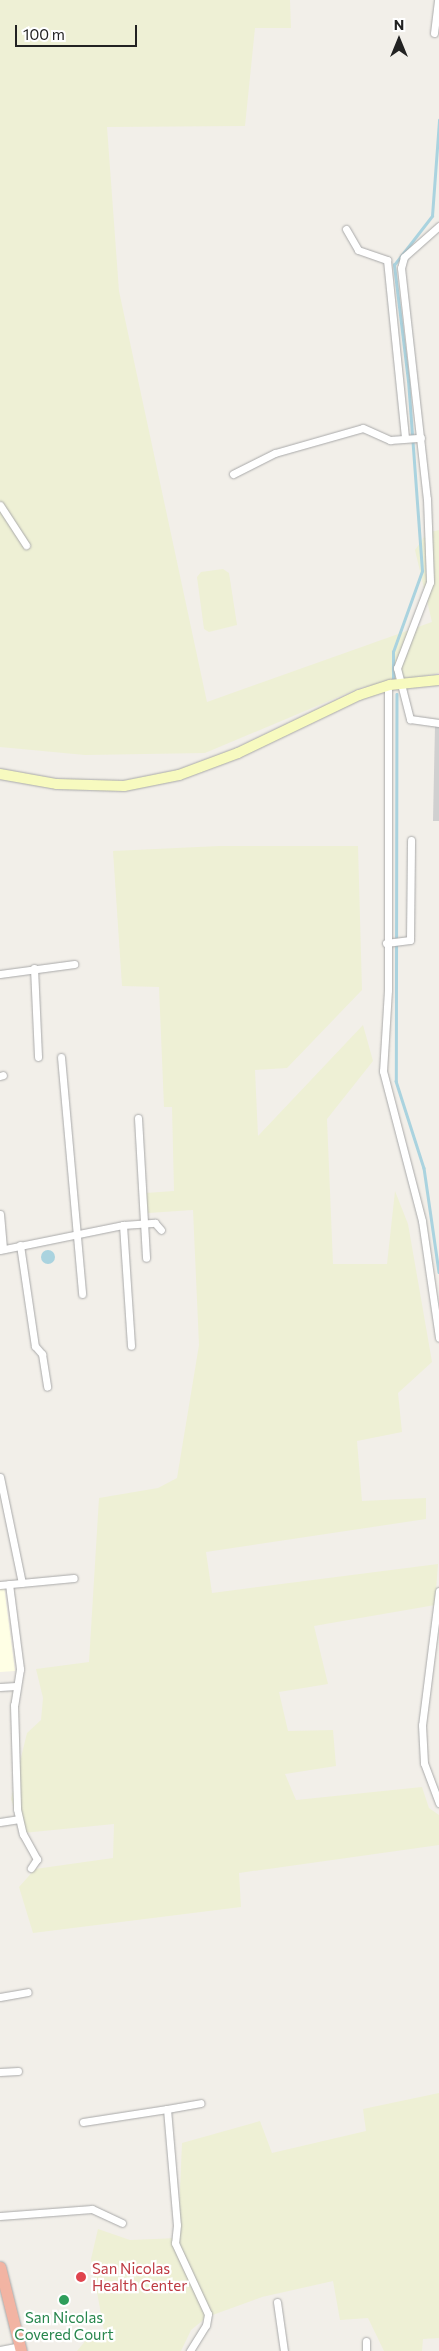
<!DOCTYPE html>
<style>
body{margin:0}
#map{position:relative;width:439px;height:2351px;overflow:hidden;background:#f2efe9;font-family:Commissioner,sans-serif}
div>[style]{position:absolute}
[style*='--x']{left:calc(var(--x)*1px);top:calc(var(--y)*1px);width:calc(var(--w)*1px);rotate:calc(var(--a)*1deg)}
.education>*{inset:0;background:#ffffe5}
.religious>*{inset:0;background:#d0d0d0}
.farmland>*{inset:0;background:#eef0d5}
.water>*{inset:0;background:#aad3df}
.round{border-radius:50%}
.stream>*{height:2.5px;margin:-1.25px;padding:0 1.25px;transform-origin:1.25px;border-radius:1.25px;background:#aad3df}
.roads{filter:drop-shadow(0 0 1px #a9a9a9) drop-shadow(0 0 1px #a9a9a9)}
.minor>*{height:7px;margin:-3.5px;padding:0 3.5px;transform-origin:3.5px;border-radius:3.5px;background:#fff}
.secondary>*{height:10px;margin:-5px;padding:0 5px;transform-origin:5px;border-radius:5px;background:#f7fabf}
.trunk>*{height:11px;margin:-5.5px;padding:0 5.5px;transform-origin:5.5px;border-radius:5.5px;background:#f2b4a3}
.dots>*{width:14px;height:14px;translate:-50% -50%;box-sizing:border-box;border:2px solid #fff;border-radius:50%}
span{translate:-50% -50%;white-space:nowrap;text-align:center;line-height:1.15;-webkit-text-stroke:4.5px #fff;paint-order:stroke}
.health-label{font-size:15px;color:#be3a42}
.left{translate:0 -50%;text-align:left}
.leisure-label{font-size:15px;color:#27864d}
.north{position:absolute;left:374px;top:15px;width:50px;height:50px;-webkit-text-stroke:4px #fff;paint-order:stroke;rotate:0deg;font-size:14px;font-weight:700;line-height:20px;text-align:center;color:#222}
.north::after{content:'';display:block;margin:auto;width:18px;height:22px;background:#222;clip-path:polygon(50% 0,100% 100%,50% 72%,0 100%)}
.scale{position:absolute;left:15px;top:25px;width:122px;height:22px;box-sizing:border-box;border:2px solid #222;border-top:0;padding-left:6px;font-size:15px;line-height:18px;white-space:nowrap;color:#222;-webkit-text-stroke:4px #fff;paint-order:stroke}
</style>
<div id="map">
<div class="education">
<div style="clip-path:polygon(4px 1586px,15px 1671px,0 1672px,0 1587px)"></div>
</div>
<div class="religious">
<div style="clip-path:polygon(435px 726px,439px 727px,439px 821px,433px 821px)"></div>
</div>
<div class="farmland">
<div style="clip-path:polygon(0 0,290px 0,291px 28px,255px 28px,245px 126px,107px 127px,119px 291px,207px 702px,432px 622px,415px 550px,427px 533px,439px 530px,439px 673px,362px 687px,205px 753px,85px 755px,0 747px)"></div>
<div style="clip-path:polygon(223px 569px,229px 573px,237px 625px,209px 632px,204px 629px,197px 577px,201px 572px)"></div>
<div style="clip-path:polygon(219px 846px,358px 846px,362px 990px,287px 1068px,255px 1070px,258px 1136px,363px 1025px,373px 1061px,327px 1119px,333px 1264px,387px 1264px,395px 1191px,408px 1224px,432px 1362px,398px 1393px,402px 1432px,357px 1441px,362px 1501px,426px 1498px,426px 1519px,206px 1552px,212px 1593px,438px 1564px,435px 1605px,314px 1626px,328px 1684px,279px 1692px,288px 1731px,333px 1730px,336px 1766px,285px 1774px,296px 1800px,422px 1787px,429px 1808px,439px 1815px,439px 1845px,239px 1873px,241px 1907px,33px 1933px,19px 1887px,35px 1869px,113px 1858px,114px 1824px,23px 1833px,11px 1799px,27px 1733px,41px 1720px,43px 1698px,36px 1669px,89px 1662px,99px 1498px,158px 1488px,177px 1478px,199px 1345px,193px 1210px,148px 1213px,146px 1193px,174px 1191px,172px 1107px,164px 1107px,159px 987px,122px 986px,113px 851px)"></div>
<div style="clip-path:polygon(439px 2093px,439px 2338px,423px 2339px,422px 2351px,384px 2351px,368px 2318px,340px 2320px,333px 2281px,262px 2297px,207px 2317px,191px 2330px,181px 2351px,77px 2351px,87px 2339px,105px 2336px,91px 2259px,98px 2229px,130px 2240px,178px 2238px,182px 2143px,260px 2121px,272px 2153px,366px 2131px,363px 2109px)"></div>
</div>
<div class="water">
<div class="round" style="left:41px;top:1250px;width:14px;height:14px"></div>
</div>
<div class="stream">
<div style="--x:393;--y:678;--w:26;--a:-90"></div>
<div style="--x:393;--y:652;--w:86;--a:-70.3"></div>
<div style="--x:422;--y:571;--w:191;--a:-94.2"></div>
<div style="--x:408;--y:381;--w:117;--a:-96.9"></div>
<div style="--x:394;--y:265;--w:62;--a:-52.2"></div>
<div style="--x:432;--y:216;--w:96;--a:-85.8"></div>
<div style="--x:397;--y:694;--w:387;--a:90.1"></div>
<div style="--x:396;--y:1081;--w:91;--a:72.2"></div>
<div style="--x:424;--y:1168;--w:105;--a:81.8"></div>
</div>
<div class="roads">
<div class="minor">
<div style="--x:434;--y:33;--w:33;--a:-83"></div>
<div style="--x:439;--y:226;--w:47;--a:138.5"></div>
<div style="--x:404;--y:257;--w:11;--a:105"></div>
<div style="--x:401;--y:268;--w:232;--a:83.6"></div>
<div style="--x:427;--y:499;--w:83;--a:87.9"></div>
<div style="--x:430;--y:582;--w:92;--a:111"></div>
<div style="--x:397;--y:668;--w:53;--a:75.7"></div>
<div style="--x:410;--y:719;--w:29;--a:8"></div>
<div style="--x:346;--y:229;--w:24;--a:60"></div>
<div style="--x:358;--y:250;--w:31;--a:19"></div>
<div style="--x:387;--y:260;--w:179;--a:84.2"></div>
<div style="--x:233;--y:474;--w:47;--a:-26.6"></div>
<div style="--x:275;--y:453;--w:91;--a:-15.9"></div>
<div style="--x:363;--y:428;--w:30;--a:24"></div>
<div style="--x:390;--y:440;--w:31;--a:-4"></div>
<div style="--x:0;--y:505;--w:48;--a:57"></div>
<div style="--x:388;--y:686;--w:304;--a:90"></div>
<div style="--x:388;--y:990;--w:81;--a:93.5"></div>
<div style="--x:383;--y:1071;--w:155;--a:75.4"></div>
<div style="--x:422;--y:1221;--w:118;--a:81.7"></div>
<div style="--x:386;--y:943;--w:24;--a:-7"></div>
<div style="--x:410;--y:940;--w:100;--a:-89.4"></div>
<div style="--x:34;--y:968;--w:89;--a:87.4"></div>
<div style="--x:0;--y:974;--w:75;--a:-7.7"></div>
<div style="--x:61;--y:1057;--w:238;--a:84.9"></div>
<div style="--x:0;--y:1076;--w:3;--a:-18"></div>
<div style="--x:138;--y:1118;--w:140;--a:86.7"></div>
<div style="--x:0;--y:1214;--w:35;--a:85"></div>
<div style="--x:123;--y:1225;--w:121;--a:86.2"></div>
<div style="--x:20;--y:1245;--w:102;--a:81.6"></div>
<div style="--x:35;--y:1346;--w:11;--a:49"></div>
<div style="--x:42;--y:1354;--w:33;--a:81"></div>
<div style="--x:0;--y:1250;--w:126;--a:-11.5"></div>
<div style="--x:123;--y:1225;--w:32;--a:-4"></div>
<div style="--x:155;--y:1223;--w:9;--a:49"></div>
<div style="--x:0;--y:1477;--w:108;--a:78.3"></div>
<div style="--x:9;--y:1584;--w:86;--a:82.6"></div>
<div style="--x:20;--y:1669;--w:36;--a:99"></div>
<div style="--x:14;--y:1705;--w:104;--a:88.3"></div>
<div style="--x:17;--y:1809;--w:26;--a:77"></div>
<div style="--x:23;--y:1834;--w:29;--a:61"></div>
<div style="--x:37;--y:1859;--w:11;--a:124"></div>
<div style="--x:0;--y:1585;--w:74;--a:-5.4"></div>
<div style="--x:439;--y:1591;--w:135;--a:97.2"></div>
<div style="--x:422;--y:1725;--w:38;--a:87"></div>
<div style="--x:424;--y:1763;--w:43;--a:69.4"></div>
<div style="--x:0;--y:1687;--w:16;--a:-4"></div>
<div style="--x:0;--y:1822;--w:18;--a:-9"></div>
<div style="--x:0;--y:1997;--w:28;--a:-10"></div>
<div style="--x:0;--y:2072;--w:18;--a:-3"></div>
<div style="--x:167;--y:2109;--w:34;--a:-10"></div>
<div style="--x:83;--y:2122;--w:85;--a:-8.8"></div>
<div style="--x:167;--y:2109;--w:116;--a:85.1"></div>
<div style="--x:177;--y:2225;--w:18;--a:96"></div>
<div style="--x:175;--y:2243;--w:78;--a:65.1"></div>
<div style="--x:208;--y:2314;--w:11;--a:100"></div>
<div style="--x:206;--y:2325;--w:31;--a:122"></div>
<div style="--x:0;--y:2216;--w:92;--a:-4.4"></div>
<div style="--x:92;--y:2209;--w:33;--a:25"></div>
<div style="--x:277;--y:2302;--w:49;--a:81.9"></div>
<div style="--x:366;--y:2341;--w:10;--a:90"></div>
<div style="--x:0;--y:2350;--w:20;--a:-11"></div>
</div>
<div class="secondary">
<div style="--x:0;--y:774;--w:58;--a:10"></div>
<div style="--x:57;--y:784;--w:67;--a:1.7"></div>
<div style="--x:124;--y:786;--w:56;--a:-11.3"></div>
<div style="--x:179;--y:775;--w:63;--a:-20.4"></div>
<div style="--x:238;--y:753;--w:134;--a:-25.6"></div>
<div style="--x:359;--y:695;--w:33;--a:-18"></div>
<div style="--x:390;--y:685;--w:49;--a:-5.8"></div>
</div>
<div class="trunk">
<div style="--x:0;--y:2267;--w:87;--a:76"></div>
</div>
</div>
<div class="dots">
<div style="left:81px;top:2277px;background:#e0444e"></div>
<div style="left:64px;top:2300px;background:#2e9e5b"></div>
</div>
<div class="health-label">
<span class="left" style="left:92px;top:2277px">San Nicolas<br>Health Center</span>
</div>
<div class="leisure-label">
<span style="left:64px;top:2326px">San Nicolas<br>Covered Court</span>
</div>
<div class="north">N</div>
<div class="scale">100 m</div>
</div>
